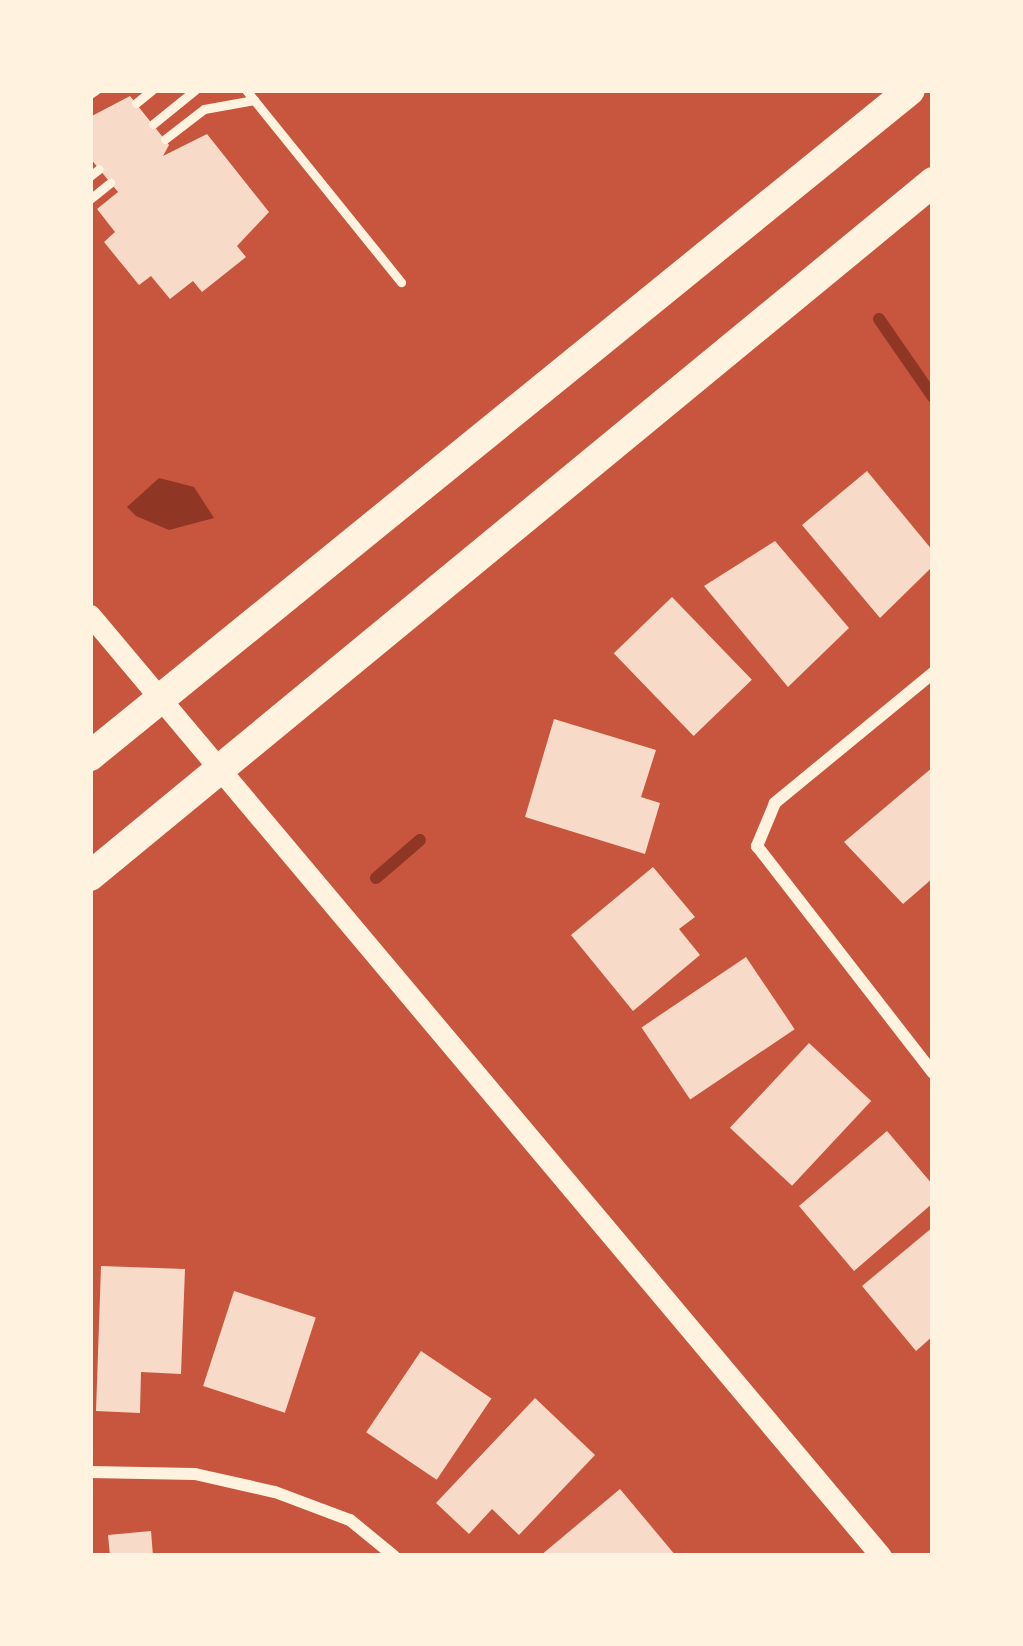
<!DOCTYPE html>
<style>
body{margin:0}
#map{position:relative;width:1023px;height:1646px;overflow:hidden;background:#c8553d;font-family:Raleway,sans-serif}
div>[style]{position:absolute}
[style*='--x']{left:calc(var(--x)*1px);top:calc(var(--y)*1px);width:calc(var(--w)*1px);rotate:calc(var(--a)*1deg)}
.water>*{inset:0;background:#8f3625}
.stream>*{height:12px;margin:-6px;padding:0 6px;transform-origin:6px;border-radius:6px;background:#8f3625}
.building>*{inset:0;background:#f7dbc8;transform-origin:0 0}
.service>*{height:9px;margin:-4.5px;padding:0 4.5px;transform-origin:4.5px;border-radius:4.5px;background:#fff3e0}
.minor>*{height:12px;margin:-6px;padding:0 6px;transform-origin:6px;border-radius:6px;background:#fff3e0}
.tertiary>*{height:21px;margin:-10.5px;padding:0 10.5px;transform-origin:10.5px;border-radius:10.5px;background:#fff3e0}
.primary>*{height:30px;margin:-15px;padding:0 15px;transform-origin:15px;border-radius:15px;background:#fff3e0}
span{translate:-50% -50%;white-space:nowrap;text-align:center;line-height:1.15;-webkit-text-stroke:9px #fff3e0;paint-order:stroke}
.frame{position:absolute;inset:0;border:93px solid #fff3e0;pointer-events:none}
</style>
<div id="map">
<div class="water">
<div style="clip-path:polygon(159px 478px,194px 487px,214px 518px,169px 530px,136px 516px,127px 507px)"></div>
</div>
<div class="stream">
<div style="--x:879;--y:319;--w:95;--a:55.3"></div>
<div style="--x:376;--y:878;--w:58;--a:-40.8"></div>
</div>
<div class="building">
<div style="clip-path:polygon(130px 96px,169px 145px,163px 156px,207px 134px,269px 212px,237px 246px,246px 257px,202px 292px,193px 281px,170px 299px,151px 276px,139px 285px,104px 242px,115px 232px,97px 209px,118px 192px,90px 158px,90px 117px)"></div>
<div style="clip-path:polygon(867px 471px,933px 551px,933px 566px,880px 618px,802px 525px)"></div>
<div style="clip-path:polygon(775px 541px,849px 628px,788px 687px,704px 586px)"></div>
<div style="left:672px;top:597px;width:115px;height:81px;rotate:46deg"></div>
<div style="clip-path:polygon(554px 719px,656px 750px,641px 797px,660px 803px,645px 854px,525px 817px)"></div>
<div style="clip-path:polygon(933px 767px,933px 878px,903px 904px,844px 842px)"></div>
<div style="clip-path:polygon(653px 867px,695px 917px,679px 929px,700px 955px,633px 1011px,571px 935px)"></div>
<div style="left:746px;top:957px;width:87px;height:126px;rotate:56deg"></div>
<div style="left:809px;top:1043px;width:85px;height:116px;rotate:43deg"></div>
<div style="clip-path:polygon(887px 1131px,933px 1185px,933px 1203px,854px 1271px,799px 1206px)"></div>
<div style="clip-path:polygon(933px 1227px,933px 1336px,916px 1351px,862px 1286px)"></div>
<div style="clip-path:polygon(101px 1266px,185px 1269px,181px 1374px,141px 1372px,140px 1413px,96px 1411px)"></div>
<div style="left:234px;top:1291px;width:86px;height:100px;rotate:18deg"></div>
<div style="left:421px;top:1351px;width:85px;height:98px;rotate:34deg"></div>
<div style="clip-path:polygon(535px 1398px,595px 1455px,519px 1535px,492px 1509px,469px 1534px,436px 1503px)"></div>
<div style="clip-path:polygon(620px 1489px,676px 1556px,540px 1556px)"></div>
<div style="clip-path:polygon(151px 1531px,153px 1556px,110px 1556px,108px 1535px)"></div>
</div>
<div class="service">
<div style="--x:246;--y:90;--w:247;--a:51.1"></div>
<div style="--x:90;--y:94;--w:7;--a:-34"></div>
<div style="--x:136;--y:103;--w:21;--a:-39"></div>
<div style="--x:153;--y:124;--w:54;--a:-39"></div>
<div style="--x:165;--y:139;--w:49;--a:-37.6"></div>
<div style="--x:204;--y:109;--w:51;--a:-10.2"></div>
<div style="--x:90;--y:176;--w:11;--a:-38"></div>
<div style="--x:90;--y:199;--w:26;--a:-39"></div>
</div>
<div class="minor">
<div style="--x:933;--y:673;--w:205;--a:140.6"></div>
<div style="--x:775;--y:803;--w:47;--a:112.7"></div>
<div style="--x:757;--y:846;--w:287;--a:52.2"></div>
<div style="--x:90;--y:1472;--w:105;--a:1.1"></div>
<div style="--x:195;--y:1474;--w:82;--a:12.7"></div>
<div style="--x:275;--y:1492;--w:80;--a:20.5"></div>
<div style="--x:350;--y:1520;--w:57;--a:39.3"></div>
</div>
<div class="tertiary">
<div style="--x:90;--y:615;--w:1229;--a:49.95"></div>
</div>
<div class="primary">
<div style="--x:90;--y:756;--w:1056;--a:-39.08"></div>
<div style="--x:90;--y:876;--w:1092;--a:-39.46"></div>
</div>
<div class="frame"></div>
</div>
